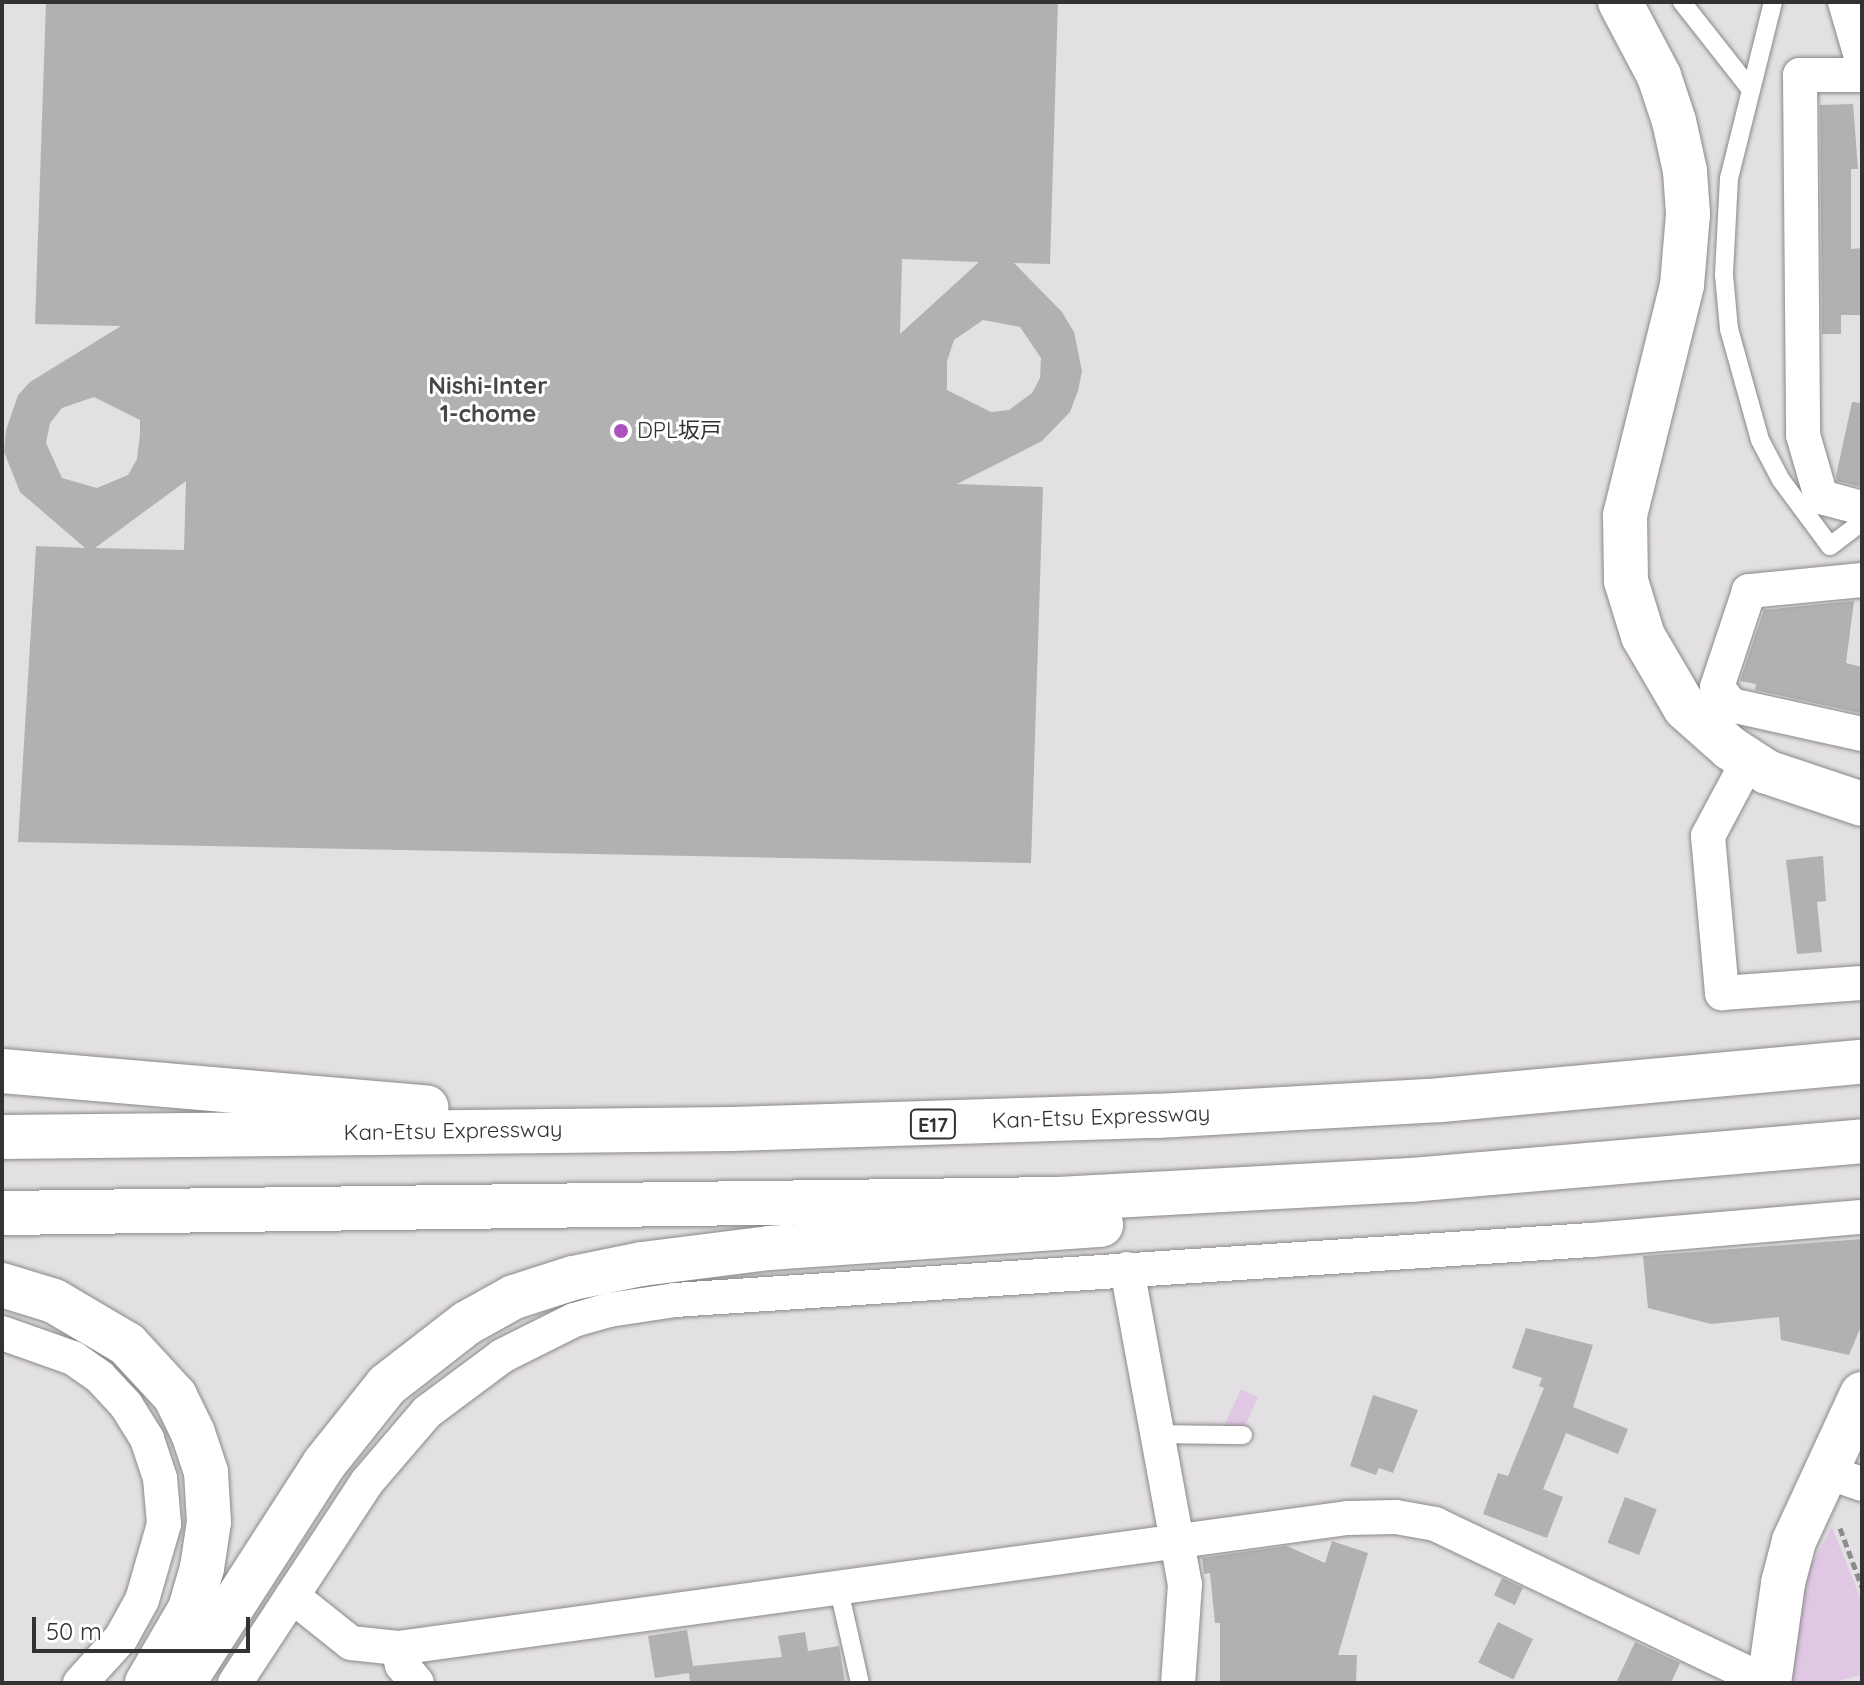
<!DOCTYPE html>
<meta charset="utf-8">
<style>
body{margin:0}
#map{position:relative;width:1864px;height:1685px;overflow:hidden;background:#e3e0e3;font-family:Quicksand,"Noto Sans JP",sans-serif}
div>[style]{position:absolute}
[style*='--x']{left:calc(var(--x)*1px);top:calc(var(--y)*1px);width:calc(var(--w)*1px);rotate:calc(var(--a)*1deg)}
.green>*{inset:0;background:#e0c8e4}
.building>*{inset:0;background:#b2b0b3;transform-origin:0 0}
.path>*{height:5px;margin-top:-2.5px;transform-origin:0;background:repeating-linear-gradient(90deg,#8d8b8d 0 8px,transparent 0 12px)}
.roads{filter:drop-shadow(0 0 2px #8b888b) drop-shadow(0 0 2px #8b888b)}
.lane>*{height:18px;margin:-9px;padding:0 9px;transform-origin:9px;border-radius:9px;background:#fff}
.street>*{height:34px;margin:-17px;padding:0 17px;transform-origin:17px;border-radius:17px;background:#fff}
.secondary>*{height:44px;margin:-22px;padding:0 22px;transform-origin:22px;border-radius:22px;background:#fff}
.highway>*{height:44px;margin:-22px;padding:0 22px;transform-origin:22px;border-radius:22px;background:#fff}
.dots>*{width:22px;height:22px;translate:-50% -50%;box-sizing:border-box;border:4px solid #fff;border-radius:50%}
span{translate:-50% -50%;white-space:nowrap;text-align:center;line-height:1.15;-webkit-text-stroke:6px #fff;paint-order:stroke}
.shield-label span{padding:2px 6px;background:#fff;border:2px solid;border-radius:6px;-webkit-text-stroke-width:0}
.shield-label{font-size:20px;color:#323133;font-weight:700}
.poi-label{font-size:22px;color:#323133}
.left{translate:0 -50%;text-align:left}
.street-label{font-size:22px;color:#323133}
.neighbourhood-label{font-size:24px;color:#474547;font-weight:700}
.frame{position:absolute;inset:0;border:4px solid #323133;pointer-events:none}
.scale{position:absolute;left:32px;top:1617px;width:218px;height:36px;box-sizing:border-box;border:4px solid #323133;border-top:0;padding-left:10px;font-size:24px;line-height:28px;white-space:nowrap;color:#323133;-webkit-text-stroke:6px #fff;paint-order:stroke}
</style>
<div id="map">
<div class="green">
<div style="clip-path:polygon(1241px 1389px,1258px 1397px,1243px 1431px,1222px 1430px)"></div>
<div style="clip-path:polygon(1832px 1527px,1862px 1602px,1862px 1675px,1830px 1683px,1786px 1683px,1800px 1585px)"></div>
</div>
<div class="building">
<div style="clip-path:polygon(evenodd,46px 2px,1058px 2px,1050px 264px,1014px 263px,1062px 312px,1074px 332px,1082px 371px,1078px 391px,1070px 412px,1042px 441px,957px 484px,1043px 487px,1031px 863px,18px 842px,36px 546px,85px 548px,20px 492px,4px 452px,6px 430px,18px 395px,30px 382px,121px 326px,35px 324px,46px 2px,902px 259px,979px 262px,900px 334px,902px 259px,46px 2px,983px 320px,1020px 327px,1041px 358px,1040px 378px,1032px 393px,1009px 410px,991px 412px,947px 390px,947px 361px,954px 340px,983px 320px,46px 2px,94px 397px,140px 420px,140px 434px,137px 459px,128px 475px,97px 488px,62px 478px,46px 443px,50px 423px,62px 408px,94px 397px,46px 2px,186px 481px,184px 550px,95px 548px,186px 481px)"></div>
<div style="clip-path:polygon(1853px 104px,1858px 169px,1851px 169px,1851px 249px,1862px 248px,1862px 315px,1841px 315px,1841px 334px,1822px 334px,1820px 105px)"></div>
<div style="clip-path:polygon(1852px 402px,1862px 403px,1862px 487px,1837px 481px,1836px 476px)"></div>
<div style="clip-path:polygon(1854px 601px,1846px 663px,1862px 667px,1860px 713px,1755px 690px,1756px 684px,1740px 681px,1764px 610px)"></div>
<div style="clip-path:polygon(1823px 856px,1826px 901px,1817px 902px,1822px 952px,1797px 954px,1786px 860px)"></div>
<div style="clip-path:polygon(1862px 1239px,1862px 1324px,1849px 1355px,1781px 1340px,1779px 1317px,1711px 1324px,1648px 1308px,1643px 1256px)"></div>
<div style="clip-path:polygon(1526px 1328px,1593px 1345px,1573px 1407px,1628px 1429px,1618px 1454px,1566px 1433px,1543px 1489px,1563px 1497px,1547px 1538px,1483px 1514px,1498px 1473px,1508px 1476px,1544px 1388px,1539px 1386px,1542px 1378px,1512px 1368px)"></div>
<div style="clip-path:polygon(1373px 1395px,1418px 1410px,1393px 1473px,1379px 1468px,1376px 1475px,1350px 1466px)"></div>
<div style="left:1625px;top:1497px;width:34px;height:49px;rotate:21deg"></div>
<div style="clip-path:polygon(1332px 1541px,1368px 1553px,1338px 1655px,1357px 1655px,1356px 1683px,1220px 1683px,1220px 1623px,1215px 1623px,1210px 1573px,1204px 1574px,1202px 1558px,1287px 1546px,1325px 1563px)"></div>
<div style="left:1502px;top:1578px;width:23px;height:19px;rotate:25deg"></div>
<div style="left:1498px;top:1622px;width:39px;height:45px;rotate:26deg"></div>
<div style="clip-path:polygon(687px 1630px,693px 1666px,782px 1657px,778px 1636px,805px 1632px,808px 1651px,839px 1646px,845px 1683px,690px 1683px,689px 1673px,655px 1678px,648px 1636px)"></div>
<div style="clip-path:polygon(1635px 1642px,1680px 1663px,1671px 1683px,1616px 1683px)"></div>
</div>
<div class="path">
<div style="--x:1840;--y:1528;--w:63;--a:69.6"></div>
</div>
<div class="roads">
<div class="lane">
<div style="--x:1682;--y:2;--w:108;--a:51.8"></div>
<div style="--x:1773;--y:2;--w:181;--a:104"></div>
<div style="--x:1729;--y:178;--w:97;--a:93"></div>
<div style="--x:1724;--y:275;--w:54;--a:84.7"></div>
<div style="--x:1729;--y:329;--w:115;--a:74.4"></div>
<div style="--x:1760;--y:440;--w:45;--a:62.3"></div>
<div style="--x:1781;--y:480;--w:82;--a:53.4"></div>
<div style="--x:1830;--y:546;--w:40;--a:-37"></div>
<div style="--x:1157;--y:1434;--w:86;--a:0.7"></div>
<div style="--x:839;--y:1590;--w:95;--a:77.3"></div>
</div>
<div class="street">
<div style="--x:1845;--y:2;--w:60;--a:73.7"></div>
<div style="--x:1862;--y:75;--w:62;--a:180"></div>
<div style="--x:1800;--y:75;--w:360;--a:89.5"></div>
<div style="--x:1803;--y:435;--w:65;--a:73.8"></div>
<div style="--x:1821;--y:497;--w:42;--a:15"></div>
<div style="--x:1862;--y:580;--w:114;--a:174.4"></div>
<div style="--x:1749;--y:591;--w:101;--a:108.4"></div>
<div style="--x:1717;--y:687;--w:23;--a:52"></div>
<div style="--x:1731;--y:705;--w:134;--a:12.5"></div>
<div style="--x:1748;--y:761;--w:85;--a:118.1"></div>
<div style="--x:1708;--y:836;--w:158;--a:84.9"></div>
<div style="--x:1722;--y:993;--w:140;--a:-4.1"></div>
<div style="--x:1127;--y:1269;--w:320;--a:79.6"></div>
<div style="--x:1185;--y:1584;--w:99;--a:94"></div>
<div style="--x:2;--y:1333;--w:75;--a:19.4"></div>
<div style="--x:73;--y:1358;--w:33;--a:35"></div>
<div style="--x:100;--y:1377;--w:38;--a:47"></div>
<div style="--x:126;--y:1405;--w:40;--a:58"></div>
<div style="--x:147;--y:1439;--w:41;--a:71.6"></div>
<div style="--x:160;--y:1478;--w:46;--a:85"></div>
<div style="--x:164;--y:1524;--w:79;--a:106.1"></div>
<div style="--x:142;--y:1600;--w:43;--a:118.9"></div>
<div style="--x:121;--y:1638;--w:61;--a:132.3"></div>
<div style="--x:1824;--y:1471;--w:40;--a:18.9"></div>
<div style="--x:292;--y:1596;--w:75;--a:38.5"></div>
<div style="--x:351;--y:1643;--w:47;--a:6.1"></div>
<div style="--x:398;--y:1648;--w:958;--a:-7.8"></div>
<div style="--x:1347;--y:1518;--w:49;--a:-1.2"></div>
<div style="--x:1396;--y:1517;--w:40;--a:10"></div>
<div style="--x:1435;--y:1524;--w:369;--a:25.5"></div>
<div style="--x:398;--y:1648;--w:17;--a:77"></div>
<div style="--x:402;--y:1665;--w:23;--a:50"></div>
<div style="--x:235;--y:1683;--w:240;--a:-56.7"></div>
<div style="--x:367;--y:1482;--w:92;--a:-49.4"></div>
<div style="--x:427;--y:1412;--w:94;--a:-36.7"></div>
<div style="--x:502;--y:1356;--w:80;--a:-26.6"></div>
<div style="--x:574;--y:1320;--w:36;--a:-16"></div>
<div style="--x:609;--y:1310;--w:67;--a:-8.6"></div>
<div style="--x:675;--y:1300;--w:918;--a:-3.75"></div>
<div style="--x:1591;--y:1240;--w:272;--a:-4.9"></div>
</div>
<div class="secondary">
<div style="--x:1620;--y:2;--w:84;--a:62.2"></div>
<div style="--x:1659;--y:76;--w:47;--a:71.6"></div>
<div style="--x:1674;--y:121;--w:51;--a:77.6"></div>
<div style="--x:1685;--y:171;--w:43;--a:86"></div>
<div style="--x:1688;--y:214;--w:71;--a:94.8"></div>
<div style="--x:1682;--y:285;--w:238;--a:103.9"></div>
<div style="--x:1625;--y:516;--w:65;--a:89.1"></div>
<div style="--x:1626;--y:581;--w:58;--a:72.8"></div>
<div style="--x:1643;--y:636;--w:83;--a:59.7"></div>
<div style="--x:1685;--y:708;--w:60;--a:41.6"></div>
<div style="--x:1730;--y:748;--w:44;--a:33"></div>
<div style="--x:1767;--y:772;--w:100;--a:18.6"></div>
<div style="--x:1769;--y:1683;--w:101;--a:-82"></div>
<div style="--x:1783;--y:1583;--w:43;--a:-75.3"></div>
<div style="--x:1794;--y:1541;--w:162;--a:-65.2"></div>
</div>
<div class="highway">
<div style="--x:2;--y:1071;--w:426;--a:4.9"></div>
<div style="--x:2;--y:1137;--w:730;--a:-0.63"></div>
<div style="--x:732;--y:1129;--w:425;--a:-1.8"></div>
<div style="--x:1157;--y:1116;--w:284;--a:-3.2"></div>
<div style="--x:1441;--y:1100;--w:423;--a:-5.2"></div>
<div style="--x:2;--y:1213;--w:1055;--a:-0.76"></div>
<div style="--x:1057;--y:1199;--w:355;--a:-3.1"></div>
<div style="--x:1411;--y:1180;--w:453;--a:-4.9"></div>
<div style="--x:2;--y:1285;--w:54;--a:17.1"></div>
<div style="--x:54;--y:1301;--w:85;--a:30.5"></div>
<div style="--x:127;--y:1344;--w:71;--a:47.3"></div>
<div style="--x:175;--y:1396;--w:41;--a:64.1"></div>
<div style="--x:193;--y:1433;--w:41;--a:71.6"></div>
<div style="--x:206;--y:1472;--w:50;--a:86.6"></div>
<div style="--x:209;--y:1522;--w:47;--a:98.7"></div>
<div style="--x:202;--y:1568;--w:43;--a:106.3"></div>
<div style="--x:190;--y:1609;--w:86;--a:120.2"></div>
<div style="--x:183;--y:1683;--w:260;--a:-57.2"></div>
<div style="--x:324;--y:1464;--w:101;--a:-51.4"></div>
<div style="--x:387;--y:1385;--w:101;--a:-37.8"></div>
<div style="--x:467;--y:1323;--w:54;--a:-29"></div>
<div style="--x:514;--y:1297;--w:62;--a:-17.9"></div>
<div style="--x:573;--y:1278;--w:70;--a:-11.5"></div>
<div style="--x:642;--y:1264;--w:128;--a:-7.2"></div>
<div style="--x:769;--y:1248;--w:333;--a:-4"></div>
</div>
</div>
<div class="dots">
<div style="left:621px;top:431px;background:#ad52bd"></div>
</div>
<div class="shield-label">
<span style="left:933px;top:1124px">E17</span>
</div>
<div class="poi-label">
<span class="left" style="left:637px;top:431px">DPL坂戸</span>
</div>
<div class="street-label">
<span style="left:1101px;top:1117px;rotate:-2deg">Kan-Etsu Expressway</span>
<span style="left:453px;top:1131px;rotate:-1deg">Kan-Etsu Expressway</span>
</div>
<div class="neighbourhood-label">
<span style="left:488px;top:400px">Nishi-Inter<br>1-chome</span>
</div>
<div class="frame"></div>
<div class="scale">50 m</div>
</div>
